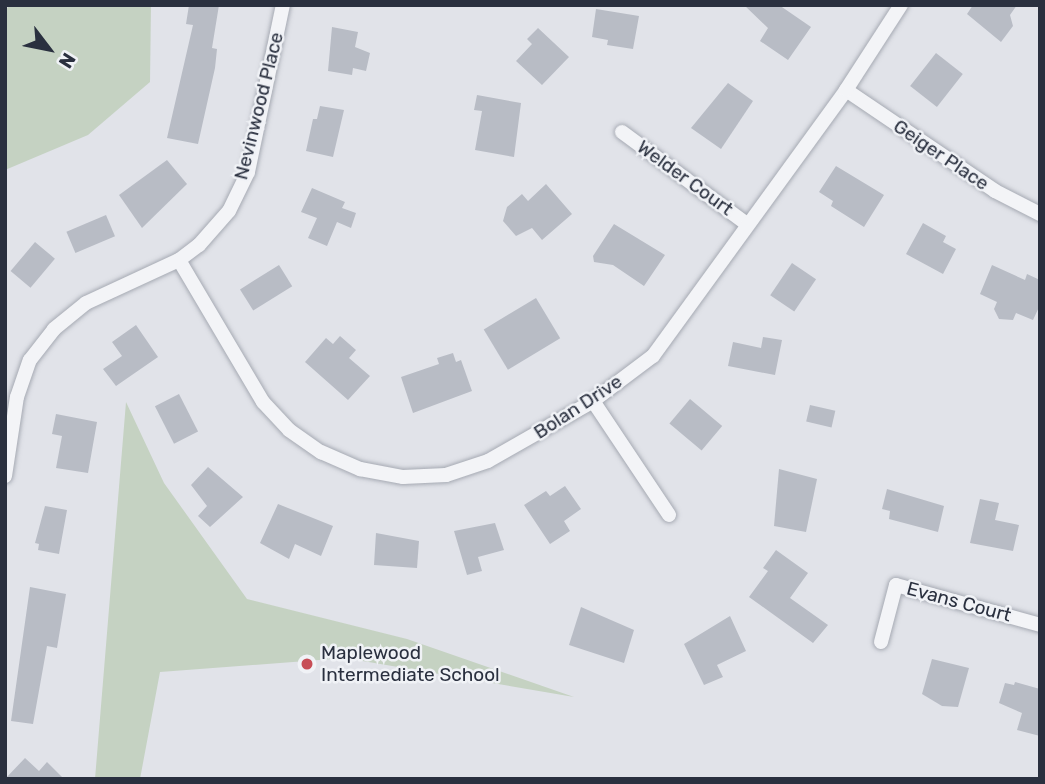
<!DOCTYPE html>
<style>
body{margin:0}
#map{position:relative;width:1045px;height:784px;overflow:hidden;background:#e1e3e9;font-family:Rubik,sans-serif}
div>[style]{position:absolute}
[style*='--x']{left:calc(var(--x)*1px);top:calc(var(--y)*1px);width:calc(var(--w)*1px);rotate:calc(var(--a)*1deg)}
.green>*{inset:0;background:#c5d2c2}
.building>*{inset:0;background:#b8bcc5;transform-origin:0 0}
.roads{filter:drop-shadow(0 0 2px #a6aab3) drop-shadow(0 0 2px #a6aab3)}
.minor>*{height:14px;margin:-7px;padding:0 7px;transform-origin:7px;border-radius:7px;background:#f3f4f7}
.dots>*{width:19px;height:19px;translate:-50% -50%;box-sizing:border-box;border:4px solid #f0f2f6;border-radius:50%}
span{translate:-50% -50%;white-space:nowrap;text-align:center;line-height:1.15;-webkit-text-stroke:5px #f0f2f6;paint-order:stroke}
.street-label{font-size:19px;color:#2a303f}
.poi-label{font-size:19px;color:#2a303f}
.left{translate:0 -50%;text-align:left}
.frame{position:absolute;inset:0;border:7px solid #2a303f;pointer-events:none}
.north{position:absolute;left:14px;top:14px;width:70px;height:70px;-webkit-text-stroke:5px #f0f2f6;paint-order:stroke;rotate:122deg;font-size:19px;font-weight:700;line-height:28px;text-align:center;color:#2a303f}
.north::after{content:'';display:block;margin:auto;width:24px;height:32px;background:#2a303f;clip-path:polygon(50% 0,100% 100%,50% 72%,0 100%)}
</style>
<div id="map">
<div class="green">
<div style="clip-path:polygon(9px 5px,151px 5px,150px 82px,88px 135px,5px 170px,5px 12px)"></div>
<div style="clip-path:polygon(126px 402px,164px 483px,247px 599px,407px 639px,574px 697px,345px 658px,160px 672px,140px 779px,95px 779px)"></div>
</div>
<div class="building">
<div style="clip-path:polygon(189px 5px,219px 5px,212px 48px,217px 49px,215px 68px,198px 144px,167px 138px,193px 25px,186px 24px)"></div>
<div style="clip-path:polygon(744px 5px,779px 5px,811px 27px,788px 60px,760px 41px,768px 28px)"></div>
<div style="clip-path:polygon(973px 5px,1017px 5px,1010px 15px,1013px 26px,1001px 42px,967px 14px)"></div>
<div style="clip-path:polygon(596px 9px,639px 16px,633px 49px,607px 45px,608px 40px,592px 37px)"></div>
<div style="clip-path:polygon(332px 27px,358px 32px,355px 47px,370px 53px,366px 71px,353px 68px,352px 75px,328px 71px)"></div>
<div style="clip-path:polygon(538px 28px,569px 57px,542px 85px,516px 61px,532px 44px,527px 39px)"></div>
<div style="left:936px;top:53px;width:34px;height:42px;rotate:38deg"></div>
<div style="clip-path:polygon(728px 83px,753px 101px,721px 149px,691px 128px)"></div>
<div style="clip-path:polygon(477px 95px,521px 103px,514px 157px,475px 150px,482px 111px,474px 110px)"></div>
<div style="clip-path:polygon(320px 106px,344px 110px,333px 157px,306px 151px,313px 119px,317px 119px)"></div>
<div style="clip-path:polygon(167px 160px,187px 184px,142px 228px,119px 195px)"></div>
<div style="clip-path:polygon(836px 166px,884px 195px,864px 227px,831px 206px,833px 201px,819px 192px)"></div>
<div style="clip-path:polygon(546px 184px,572px 214px,542px 240px,532px 228px,516px 236px,503px 221px,507px 207px,522px 194px,528px 201px)"></div>
<div style="clip-path:polygon(312px 188px,345px 202px,342px 208px,356px 213px,351px 228px,337px 222px,327px 246px,308px 238px,317px 218px,301px 212px)"></div>
<div style="left:106px;top:215px;width:23px;height:43px;rotate:67deg"></div>
<div style="clip-path:polygon(923px 223px,946px 236px,943px 242px,956px 249px,943px 274px,906px 254px)"></div>
<div style="clip-path:polygon(614px 224px,665px 255px,644px 286px,613px 265px,594px 262px,593px 256px)"></div>
<div style="left:35px;top:242px;width:26px;height:38px;rotate:40deg"></div>
<div style="left:792px;top:263px;width:29px;height:39px;rotate:34deg"></div>
<div style="left:279px;top:265px;width:25px;height:46px;rotate:58deg"></div>
<div style="clip-path:polygon(992px 265px,1025px 280px,1027px 274px,1040px 280px,1040px 305px,1033px 320px,1016px 313px,1013px 320px,999px 319px,994px 309px,997px 302px,980px 294px)"></div>
<div style="left:536px;top:298px;width:47px;height:61px;rotate:59deg"></div>
<div style="clip-path:polygon(136px 325px,158px 357px,116px 386px,103px 369px,122px 356px,112px 342px)"></div>
<div style="clip-path:polygon(340px 336px,356px 350px,349px 358px,370px 376px,348px 400px,305px 362px,326px 338px,333px 344px)"></div>
<div style="clip-path:polygon(763px 337px,782px 340px,775px 375px,728px 366px,733px 342px,761px 348px)"></div>
<div style="clip-path:polygon(453px 353px,456px 362px,461px 360px,472px 391px,413px 413px,401px 377px,439px 364px,437px 358px)"></div>
<div style="left:179px;top:394px;width:42px;height:27px;rotate:63deg"></div>
<div style="left:690px;top:399px;width:42px;height:32px;rotate:40deg"></div>
<div style="left:810px;top:405px;width:26px;height:17px;rotate:13deg"></div>
<div style="clip-path:polygon(56px 414px,97px 422px,88px 473px,56px 468px,62px 436px,52px 434px)"></div>
<div style="clip-path:polygon(208px 467px,243px 497px,210px 527px,198px 516px,207px 506px,191px 485px)"></div>
<div style="clip-path:polygon(779px 469px,817px 479px,806px 532px,774px 526px)"></div>
<div style="clip-path:polygon(565px 486px,581px 509px,564px 521px,570px 531px,550px 544px,524px 505px,546px 491px,550px 496px)"></div>
<div style="clip-path:polygon(887px 489px,944px 506px,938px 532px,889px 519px,890px 511px,882px 509px)"></div>
<div style="clip-path:polygon(980px 499px,999px 503px,995px 520px,1019px 525px,1013px 551px,970px 543px)"></div>
<div style="clip-path:polygon(278px 504px,333px 526px,321px 556px,295px 544px,289px 559px,260px 543px)"></div>
<div style="clip-path:polygon(45px 506px,67px 510px,59px 554px,38px 550px,39px 544px,35px 543px)"></div>
<div style="clip-path:polygon(495px 523px,504px 550px,478px 557px,482px 571px,467px 575px,454px 531px)"></div>
<div style="clip-path:polygon(376px 533px,419px 541px,417px 568px,374px 565px)"></div>
<div style="clip-path:polygon(776px 550px,808px 573px,790px 598px,828px 625px,813px 643px,749px 597px,768px 571px,763px 568px)"></div>
<div style="clip-path:polygon(30px 587px,66px 594px,57px 648px,47px 646px,33px 724px,11px 721px)"></div>
<div style="clip-path:polygon(581px 607px,634px 630px,624px 663px,569px 645px)"></div>
<div style="clip-path:polygon(730px 616px,746px 651px,717px 665px,723px 677px,704px 685px,684px 644px)"></div>
<div style="clip-path:polygon(932px 659px,969px 668px,958px 707px,942px 706px,922px 694px)"></div>
<div style="clip-path:polygon(1015px 682px,1040px 689px,1040px 736px,1017px 730px,1022px 713px,999px 703px,1005px 683px,1014px 685px)"></div>
<div style="clip-path:polygon(25px 758px,39px 771px,47px 762px,64px 779px,5px 779px)"></div>
</div>
<div class="roads">
<div class="minor">
<div style="--x:846;--y:90;--w:180;--a:34.1"></div>
<div style="--x:995;--y:191;--w:51;--a:27.1"></div>
<div style="--x:622;--y:132;--w:155;--a:36.4"></div>
<div style="--x:179;--y:260;--w:165;--a:59.4"></div>
<div style="--x:263;--y:402;--w:38;--a:47"></div>
<div style="--x:289;--y:430;--w:39;--a:35"></div>
<div style="--x:321;--y:452;--w:43;--a:23.6"></div>
<div style="--x:360;--y:469;--w:44;--a:10.5"></div>
<div style="--x:403;--y:477;--w:43;--a:-2.7"></div>
<div style="--x:446;--y:475;--w:44;--a:-18.4"></div>
<div style="--x:488;--y:461;--w:121;--a:-29.7"></div>
<div style="--x:593;--y:401;--w:75;--a:-36.9"></div>
<div style="--x:653;--y:356;--w:329;--a:-54"></div>
<div style="--x:846;--y:90;--w:101;--a:-57.1"></div>
<div style="--x:593;--y:401;--w:137;--a:56.3"></div>
<div style="--x:5;--y:476;--w:80;--a:-81.4"></div>
<div style="--x:17;--y:397;--w:39;--a:-71"></div>
<div style="--x:30;--y:360;--w:39;--a:-52"></div>
<div style="--x:54;--y:329;--w:41;--a:-39.1"></div>
<div style="--x:86;--y:303;--w:102;--a:-24.8"></div>
<div style="--x:179;--y:260;--w:25;--a:-37"></div>
<div style="--x:199;--y:245;--w:45;--a:-48.6"></div>
<div style="--x:229;--y:211;--w:43;--a:-64"></div>
<div style="--x:248;--y:172;--w:171;--a:-78.2"></div>
<div style="--x:881;--y:642;--w:59;--a:-75.3"></div>
<div style="--x:896;--y:585;--w:149;--a:15.5"></div>
</div>
</div>
<div class="dots">
<div style="left:307px;top:664px;background:#c74d56"></div>
</div>
<div class="street-label">
<span style="left:259px;top:106px;rotate:-76deg">Nevinwood Place</span>
<span style="left:941px;top:155px;rotate:34deg">Geiger Place</span>
<span style="left:685px;top:178px;rotate:36deg">Welder Court</span>
<span style="left:578px;top:407px;rotate:-33deg">Bolan Drive</span>
<span style="left:959px;top:602px;rotate:15deg">Evans Court</span>
</div>
<div class="poi-label">
<span class="left" style="left:321px;top:664px">Maplewood<br>Intermediate School</span>
</div>
<div class="frame"></div>
<div class="north">N</div>
</div>
